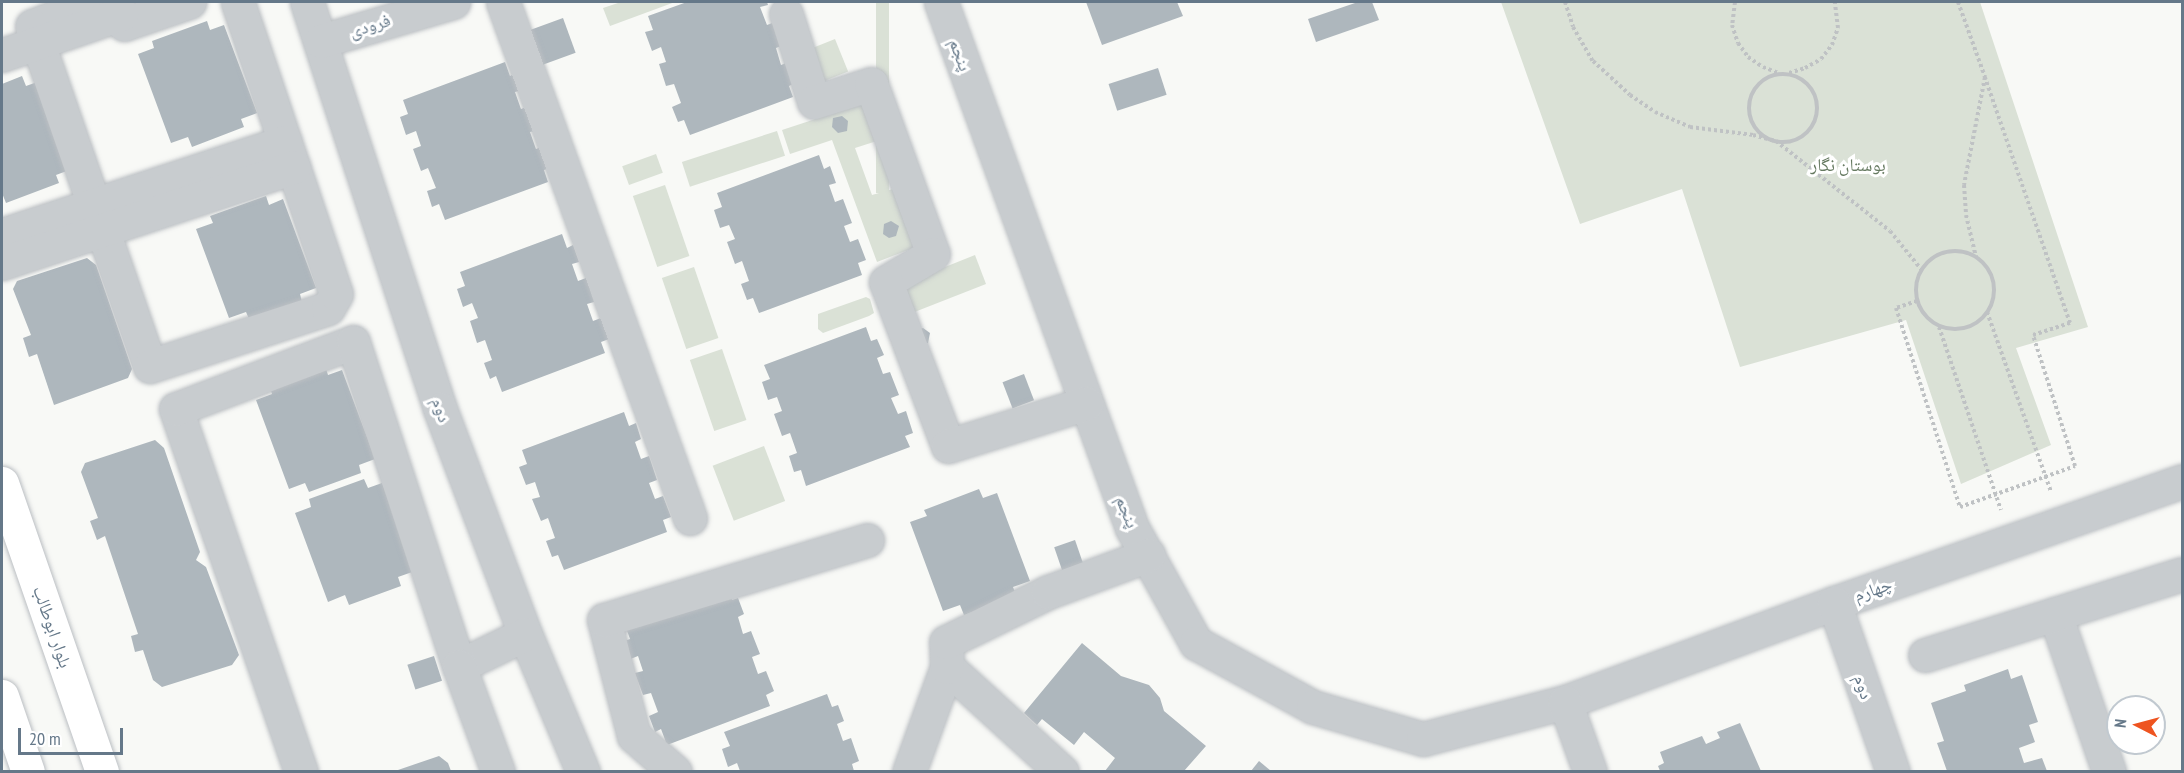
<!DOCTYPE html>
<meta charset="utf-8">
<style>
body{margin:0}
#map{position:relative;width:2184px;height:773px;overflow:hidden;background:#f8f9f6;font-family:"PT Sans Narrow","Noto Naskh Arabic",sans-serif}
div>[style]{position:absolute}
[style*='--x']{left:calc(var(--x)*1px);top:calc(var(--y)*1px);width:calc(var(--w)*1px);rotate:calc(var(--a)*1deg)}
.green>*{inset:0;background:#dae1d6;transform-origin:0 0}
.building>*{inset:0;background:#aeb7bd;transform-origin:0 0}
.path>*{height:4px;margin-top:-2px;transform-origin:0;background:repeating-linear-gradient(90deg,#bfc2c4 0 3px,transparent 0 6px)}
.path>.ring{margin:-2px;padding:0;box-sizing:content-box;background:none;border:4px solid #bfc2c4;border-radius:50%}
.roads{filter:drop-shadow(0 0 2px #bbbfc3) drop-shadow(0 0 2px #bbbfc3)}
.minor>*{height:33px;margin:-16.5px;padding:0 16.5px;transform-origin:16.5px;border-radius:16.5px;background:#c8cccf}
.major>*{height:33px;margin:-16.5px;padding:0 16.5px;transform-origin:16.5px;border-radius:16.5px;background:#fff}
span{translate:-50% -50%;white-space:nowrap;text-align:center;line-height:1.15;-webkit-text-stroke:6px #fff;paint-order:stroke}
.street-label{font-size:18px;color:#657889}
.park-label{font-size:18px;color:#667a61}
.frame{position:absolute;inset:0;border:3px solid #657889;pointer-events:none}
.north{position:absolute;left:2106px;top:695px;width:60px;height:60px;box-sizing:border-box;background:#fff;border:2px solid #c1c9d0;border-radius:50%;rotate:276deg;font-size:16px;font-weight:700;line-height:24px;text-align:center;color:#657889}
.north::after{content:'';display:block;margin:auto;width:21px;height:27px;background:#ee5420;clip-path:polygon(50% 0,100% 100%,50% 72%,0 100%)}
.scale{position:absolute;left:18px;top:728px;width:105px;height:27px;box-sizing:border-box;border:3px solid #657889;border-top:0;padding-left:8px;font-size:18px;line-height:21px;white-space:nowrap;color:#657889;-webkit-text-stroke:4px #fff;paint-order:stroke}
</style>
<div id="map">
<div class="green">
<div style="clip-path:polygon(621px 2px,675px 2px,610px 26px,603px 8px)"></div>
<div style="left:876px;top:2px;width:13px;height:191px"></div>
<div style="clip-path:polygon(1501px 2px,1980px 2px,2088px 327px,2016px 348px,2051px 445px,1961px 484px,1906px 320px,1740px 367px,1682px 189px,1580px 224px)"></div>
<div style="left:835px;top:39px;width:35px;height:27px;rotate:68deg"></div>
<div style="clip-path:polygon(861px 104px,880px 140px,855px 148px,872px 195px,893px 189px,921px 245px,877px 262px,832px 140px,790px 154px,782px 130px)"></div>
<div style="left:777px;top:131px;width:26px;height:100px;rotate:72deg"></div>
<div style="left:656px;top:154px;width:20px;height:36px;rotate:70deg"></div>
<div style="left:665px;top:185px;width:75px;height:34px;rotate:71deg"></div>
<div style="clip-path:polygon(975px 255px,986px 284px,912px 313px,906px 312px,905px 283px)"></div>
<div style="left:694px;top:267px;width:75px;height:34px;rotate:71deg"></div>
<div style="clip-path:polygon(866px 297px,870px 299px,874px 313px,869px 316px,823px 333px,818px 329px,818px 314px)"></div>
<div style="left:722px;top:349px;width:75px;height:34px;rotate:71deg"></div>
<div style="left:764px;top:446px;width:59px;height:55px;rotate:69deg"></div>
</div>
<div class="building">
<div style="clip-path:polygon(687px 2px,767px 2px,768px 5px,760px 7px,767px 25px,775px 22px,783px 45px,776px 48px,781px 65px,789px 62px,797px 82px,789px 86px,793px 97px,690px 135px,684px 120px,678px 122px,672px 107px,681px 103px,674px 84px,666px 86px,659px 64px,666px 62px,661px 47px,652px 51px,645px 32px,653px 30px,648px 16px)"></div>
<div style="clip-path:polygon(1086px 2px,1177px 2px,1183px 16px,1102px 45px)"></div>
<div style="clip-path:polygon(1358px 2px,1372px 2px,1379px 20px,1316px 42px,1308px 19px)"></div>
<div style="left:563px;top:18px;width:37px;height:35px;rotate:70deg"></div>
<div style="clip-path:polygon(207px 21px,210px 30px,224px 25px,257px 113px,241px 119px,244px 127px,192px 147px,188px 137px,171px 143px,138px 54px,154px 48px,152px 41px)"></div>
<div style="clip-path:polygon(505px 62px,510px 76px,516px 73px,522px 90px,515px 92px,521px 109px,529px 106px,538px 130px,530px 132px,536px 149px,544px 146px,552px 167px,544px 170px,548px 182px,445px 220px,439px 204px,432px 207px,427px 191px,436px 188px,428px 168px,421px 171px,413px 149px,421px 146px,416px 131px,406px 135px,400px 117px,408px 114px,403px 100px)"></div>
<div style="left:1158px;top:68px;width:28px;height:52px;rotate:72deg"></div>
<div style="clip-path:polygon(22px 76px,26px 86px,40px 81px,72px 169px,56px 175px,59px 183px,6px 203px,2px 193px,2px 84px)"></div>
<div style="clip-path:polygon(842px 116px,848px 121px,847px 131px,838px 133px,832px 127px,833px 118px)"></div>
<div style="clip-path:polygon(819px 155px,824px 169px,830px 166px,836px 183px,829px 185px,835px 202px,843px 199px,852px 223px,844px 226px,850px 242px,858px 239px,866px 260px,858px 263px,862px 275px,759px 313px,753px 298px,747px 300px,741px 284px,749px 281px,742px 261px,735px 264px,727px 242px,735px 239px,729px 225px,720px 228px,714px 210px,722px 207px,717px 193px)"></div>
<div style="clip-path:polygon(266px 196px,269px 205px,283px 199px,316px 288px,300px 294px,302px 302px,250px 321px,246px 312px,229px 318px,196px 229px,213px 223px,210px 216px)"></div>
<div style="clip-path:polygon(891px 221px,899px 226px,896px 236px,889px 238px,883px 234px,884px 224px)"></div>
<div style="clip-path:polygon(562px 234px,567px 248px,573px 245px,579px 262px,572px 264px,578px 281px,586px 278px,594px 302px,587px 304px,593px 321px,601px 318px,609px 339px,601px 342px,605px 353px,502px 392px,496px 376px,490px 379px,484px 363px,492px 360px,485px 340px,477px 343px,470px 321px,478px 318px,472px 303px,463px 307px,457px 289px,465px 286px,460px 272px)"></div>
<div style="clip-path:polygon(87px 258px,96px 265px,132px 369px,128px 378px,54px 405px,37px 354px,29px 357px,23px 338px,31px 335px,13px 289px,17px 281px)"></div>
<div style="clip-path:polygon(866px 327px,871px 341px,877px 339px,884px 355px,877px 358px,883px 374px,890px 372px,899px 395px,891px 398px,898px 414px,906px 411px,913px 433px,905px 436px,910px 447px,806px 486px,801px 470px,794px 472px,789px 456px,797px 453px,790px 433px,782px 436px,774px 414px,782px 411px,777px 397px,768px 400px,762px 382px,770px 379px,764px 365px)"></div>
<div style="clip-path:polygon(923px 328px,930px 333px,928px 343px,920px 345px,915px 331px)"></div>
<div style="clip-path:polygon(325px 366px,328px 375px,342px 370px,375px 459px,359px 465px,361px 473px,309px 492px,305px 483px,289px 489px,256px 400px,272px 394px,270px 387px)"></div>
<div style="left:1024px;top:374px;width:28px;height:23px;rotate:69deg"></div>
<div style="clip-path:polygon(624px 412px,629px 426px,636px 423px,641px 439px,635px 442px,641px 459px,649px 456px,657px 480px,649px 483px,655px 499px,663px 496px,671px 517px,663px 520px,667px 532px,564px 570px,558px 555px,552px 557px,546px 541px,555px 538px,548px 518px,541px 521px,532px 499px,540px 497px,535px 482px,526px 485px,519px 467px,527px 464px,522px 450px)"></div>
<div style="clip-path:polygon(155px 440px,164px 448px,200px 552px,196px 560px,206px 567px,239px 655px,232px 665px,162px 687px,153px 680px,143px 650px,135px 652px,131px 636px,138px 634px,105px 536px,97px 540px,90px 521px,98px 518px,81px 472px,85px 463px)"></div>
<div style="clip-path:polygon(364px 479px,368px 488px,382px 483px,415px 571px,398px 577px,401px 586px,349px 605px,345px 595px,328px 602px,295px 513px,311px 507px,309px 499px)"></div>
<div style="clip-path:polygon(979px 489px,983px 498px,997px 493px,1030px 581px,1013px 587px,1016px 595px,964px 615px,960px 605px,943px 611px,910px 522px,927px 516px,924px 510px)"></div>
<div style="left:1075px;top:540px;width:28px;height:22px;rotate:71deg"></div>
<div style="clip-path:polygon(727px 587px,732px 600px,738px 598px,744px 614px,738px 617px,743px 634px,751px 631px,760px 654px,752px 657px,758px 674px,766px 671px,774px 691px,766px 695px,770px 706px,667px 745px,661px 729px,655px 732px,649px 716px,658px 712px,651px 693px,643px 695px,635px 673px,643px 671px,638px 656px,628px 660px,622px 642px,630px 639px,625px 625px)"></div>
<div style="clip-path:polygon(1082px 643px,1121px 676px,1149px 685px,1160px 698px,1164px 711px,1206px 746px,1184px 771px,1105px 771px,1115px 758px,1084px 732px,1074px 745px,1042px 719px,1037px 725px,1024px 713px)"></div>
<div style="left:434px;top:656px;width:26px;height:28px;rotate:72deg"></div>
<div style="clip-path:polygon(2008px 669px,2011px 679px,2022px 675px,2038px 722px,2029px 725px,2035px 742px,2019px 748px,2024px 763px,2042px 758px,2047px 771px,1947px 771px,1937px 743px,1944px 741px,1931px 703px,1966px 691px,1964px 685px)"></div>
<div style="clip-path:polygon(827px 694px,832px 707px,838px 705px,844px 721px,837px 724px,843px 741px,851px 738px,859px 761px,852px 764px,854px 771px,740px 771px,737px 763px,728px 767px,722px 749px,730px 746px,724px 732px)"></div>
<div style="clip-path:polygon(1740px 723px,1761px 771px,1660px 771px,1658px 766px,1664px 763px,1660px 752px,1702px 736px,1706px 744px,1720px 738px,1717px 732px)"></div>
<div style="clip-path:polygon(439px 756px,448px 763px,451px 771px,395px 771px)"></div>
<div style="clip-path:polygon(1259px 761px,1271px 771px,1251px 771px)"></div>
</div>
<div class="path">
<div style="--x:1565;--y:2;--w:26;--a:72"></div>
<div style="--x:1573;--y:27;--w:39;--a:60"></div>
<div style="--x:1593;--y:61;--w:50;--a:42.6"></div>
<div style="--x:1630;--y:95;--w:30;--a:34"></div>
<div style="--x:1655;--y:112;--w:38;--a:23"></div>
<div style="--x:1690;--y:127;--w:64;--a:7.2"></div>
<div style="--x:1753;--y:135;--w:24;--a:15"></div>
<div style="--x:1776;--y:141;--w:145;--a:38.3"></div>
<div style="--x:1890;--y:231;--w:49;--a:50.8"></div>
<div style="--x:1735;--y:2;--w:23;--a:97"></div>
<div style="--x:1732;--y:25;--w:19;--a:72"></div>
<div style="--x:1738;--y:43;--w:17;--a:54"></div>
<div style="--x:1748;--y:57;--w:18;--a:34"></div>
<div style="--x:1763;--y:67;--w:17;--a:21"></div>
<div style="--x:1958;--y:2;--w:80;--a:70.2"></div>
<div style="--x:1985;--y:77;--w:110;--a:101"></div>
<div style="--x:1964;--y:185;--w:30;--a:86"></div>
<div style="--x:1966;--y:215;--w:43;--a:76.6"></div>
<div style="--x:1789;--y:73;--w:17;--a:-17"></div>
<div style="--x:1805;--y:68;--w:18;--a:-29"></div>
<div style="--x:1821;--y:59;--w:18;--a:-52"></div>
<div style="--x:1832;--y:45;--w:18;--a:-71"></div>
<div style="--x:1838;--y:28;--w:26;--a:-97"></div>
<div class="ring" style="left:1749px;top:74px;width:64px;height:64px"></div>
<div class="ring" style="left:1916px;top:251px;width:74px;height:74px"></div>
<div style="--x:1917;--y:301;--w:22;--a:162"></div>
<div style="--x:1896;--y:308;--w:209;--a:72.2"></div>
<div style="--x:1960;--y:507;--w:122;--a:-19.6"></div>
<div style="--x:2075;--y:466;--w:138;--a:-107.8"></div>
<div style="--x:2033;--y:335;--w:39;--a:-18"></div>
<div style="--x:2070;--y:323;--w:260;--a:-109.1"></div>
<div style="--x:1987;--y:312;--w:191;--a:70.4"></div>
<div style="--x:1939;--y:327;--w:193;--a:71.3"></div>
</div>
<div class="roads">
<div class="minor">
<div style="--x:94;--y:2;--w:66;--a:158.8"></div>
<div style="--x:32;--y:26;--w:360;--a:70.9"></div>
<div style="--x:150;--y:366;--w:187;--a:-18"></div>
<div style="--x:328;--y:308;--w:16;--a:-60"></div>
<div style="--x:336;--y:294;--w:308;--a:-108.6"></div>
<div style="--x:307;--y:2;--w:428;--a:71.9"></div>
<div style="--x:440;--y:409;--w:241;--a:69.3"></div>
<div style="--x:525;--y:634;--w:150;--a:67.2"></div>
<div style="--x:503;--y:2;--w:549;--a:70.08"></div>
<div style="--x:941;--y:2;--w:560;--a:70.04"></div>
<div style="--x:1132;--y:528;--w:132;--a:60.9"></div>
<div style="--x:1196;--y:643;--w:133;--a:28.7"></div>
<div style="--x:1313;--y:707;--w:115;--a:16.2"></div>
<div style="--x:1423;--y:739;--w:147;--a:-14.6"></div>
<div style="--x:1565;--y:702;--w:287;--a:-20.2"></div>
<div style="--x:1834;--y:603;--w:369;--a:-19.3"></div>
<div style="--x:117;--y:3;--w:22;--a:72"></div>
<div style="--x:124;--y:24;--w:69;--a:-18.7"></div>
<div style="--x:786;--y:14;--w:92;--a:72.3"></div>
<div style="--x:814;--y:102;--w:60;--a:-17.5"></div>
<div style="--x:871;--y:84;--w:181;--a:70"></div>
<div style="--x:933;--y:254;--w:55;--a:149.2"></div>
<div style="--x:886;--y:282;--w:175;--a:69.3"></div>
<div style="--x:948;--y:446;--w:145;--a:-17.2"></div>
<div style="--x:321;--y:41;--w:138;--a:-16.5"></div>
<div style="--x:2;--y:55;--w:126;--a:-19"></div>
<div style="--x:2;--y:235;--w:298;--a:-18.2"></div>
<div style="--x:2;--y:263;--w:307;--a:-18.2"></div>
<div style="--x:1834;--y:603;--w:179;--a:70.8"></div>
<div style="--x:2055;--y:614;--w:167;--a:71.1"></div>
<div style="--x:1925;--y:655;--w:269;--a:-17.5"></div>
<div style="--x:459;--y:666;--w:73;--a:-25.9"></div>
<div style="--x:1565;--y:702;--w:74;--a:70.3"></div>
<div style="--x:301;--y:772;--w:384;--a:-109"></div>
<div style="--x:176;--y:409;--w:189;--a:-20.7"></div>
<div style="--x:353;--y:342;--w:341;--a:71.9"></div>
<div style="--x:459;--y:666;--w:113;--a:69.8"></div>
<div style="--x:675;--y:772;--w:55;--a:-138.7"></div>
<div style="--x:634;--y:736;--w:120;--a:-104.5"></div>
<div style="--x:604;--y:620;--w:275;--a:-16.9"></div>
<div style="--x:909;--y:772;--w:112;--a:-70.1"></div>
<div style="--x:1062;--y:772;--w:156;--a:-137.6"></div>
<div style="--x:947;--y:667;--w:25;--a:-92"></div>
<div style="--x:946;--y:642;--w:114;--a:-26.1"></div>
<div style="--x:1048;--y:592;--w:107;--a:-20.3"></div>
</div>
<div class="major">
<div style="--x:2;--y:483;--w:306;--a:70.9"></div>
<div style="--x:2;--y:696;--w:80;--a:71.1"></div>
</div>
</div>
<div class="street-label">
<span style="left:370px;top:26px;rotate:-17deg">فرودی</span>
<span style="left:960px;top:55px;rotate:70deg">پنجم</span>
<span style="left:441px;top:410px;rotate:71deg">دوم</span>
<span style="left:1127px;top:512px;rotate:68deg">پنجم</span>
<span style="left:1873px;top:590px;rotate:-19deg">چهارم</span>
<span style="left:52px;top:627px;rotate:71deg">بلوار ابوطالب</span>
<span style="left:1863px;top:687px;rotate:71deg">دوم</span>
</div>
<div class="park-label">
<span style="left:1848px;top:165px">بوستان نگار</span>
</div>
<div class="frame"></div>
<div class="north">N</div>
<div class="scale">20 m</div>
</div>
